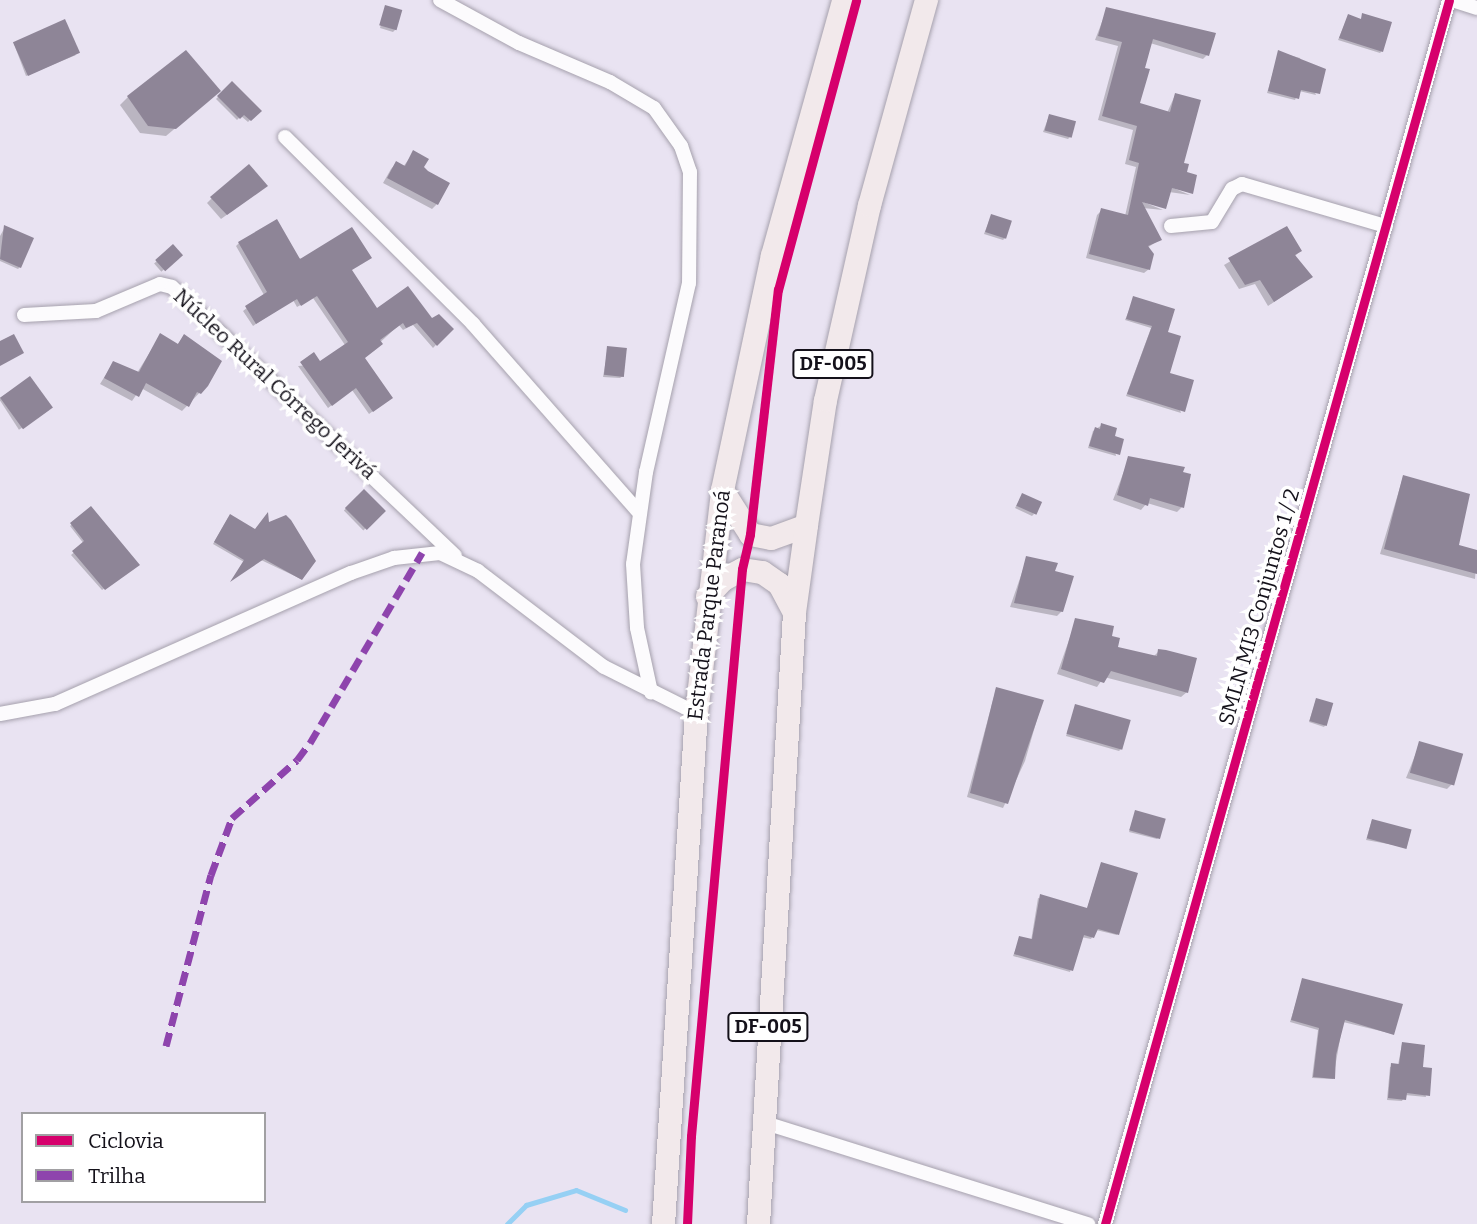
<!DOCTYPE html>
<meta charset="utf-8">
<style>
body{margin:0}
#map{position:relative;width:1477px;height:1224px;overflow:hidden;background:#e9e3f2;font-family:Bitter,serif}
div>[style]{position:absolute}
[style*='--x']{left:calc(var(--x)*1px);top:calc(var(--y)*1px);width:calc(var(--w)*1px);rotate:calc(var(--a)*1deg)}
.shadow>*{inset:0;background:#0003;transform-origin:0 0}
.stream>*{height:5px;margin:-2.5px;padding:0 2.5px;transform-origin:2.5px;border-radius:2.5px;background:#96d0f4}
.building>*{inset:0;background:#8e8597;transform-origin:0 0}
.roads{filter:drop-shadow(0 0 2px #a6a1ad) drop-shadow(0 0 2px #a6a1ad)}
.minor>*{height:14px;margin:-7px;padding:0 7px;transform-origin:7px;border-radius:7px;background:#fcfbfd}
.primary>*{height:23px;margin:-11.5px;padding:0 11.5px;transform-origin:11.5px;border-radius:11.5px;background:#f2e9eb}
.quiet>*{height:7px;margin-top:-3.5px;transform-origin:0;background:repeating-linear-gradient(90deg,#8e44ad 0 14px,transparent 0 21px)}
.cycleway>*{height:9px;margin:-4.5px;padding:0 4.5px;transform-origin:4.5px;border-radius:4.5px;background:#d6006c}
span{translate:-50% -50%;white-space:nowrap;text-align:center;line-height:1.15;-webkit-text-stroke:7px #fff;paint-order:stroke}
.shield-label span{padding:2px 5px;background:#fff;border:2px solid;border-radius:5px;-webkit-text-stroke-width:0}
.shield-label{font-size:19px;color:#14111a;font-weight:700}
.street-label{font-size:21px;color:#14111a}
.legend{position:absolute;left:21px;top:1112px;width:245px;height:91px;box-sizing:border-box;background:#fff;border:2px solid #a1a0a3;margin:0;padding:9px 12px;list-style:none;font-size:21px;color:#14111a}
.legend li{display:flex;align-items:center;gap:14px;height:35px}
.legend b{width:35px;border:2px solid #a1a0a3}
</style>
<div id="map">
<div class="shadow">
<div style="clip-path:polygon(386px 7px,395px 30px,393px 32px,380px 28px)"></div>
<div style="clip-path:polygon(1107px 9px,1207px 55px,1203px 59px,1150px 43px,1143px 69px,1138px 105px,1167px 113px,1175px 95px,1182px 164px,1191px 193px,1164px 184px,1190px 195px,1169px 192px,1134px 198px,1163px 210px,1143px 208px,1159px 240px,1147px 248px,1149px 269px,1144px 273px,1086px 258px,1097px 215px,1102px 210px,1125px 216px,1136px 167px,1125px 164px,1133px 130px,1098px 120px,1118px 46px,1095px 40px)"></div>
<div style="clip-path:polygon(1363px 15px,1382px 51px,1380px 53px,1338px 40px,1348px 16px,1360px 21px)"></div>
<div style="clip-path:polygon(14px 44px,76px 55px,26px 76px)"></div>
<div style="clip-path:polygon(1279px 52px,1300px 58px,1316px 95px,1299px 91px,1295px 100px,1267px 93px)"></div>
<div style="clip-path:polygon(232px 83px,259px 111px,248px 122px,241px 116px,237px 120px,216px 99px)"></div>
<div style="clip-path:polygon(128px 97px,211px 98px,166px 136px,140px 133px,120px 105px)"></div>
<div style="clip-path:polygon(1049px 116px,1070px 137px,1068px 139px,1043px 132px)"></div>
<div style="clip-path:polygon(414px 152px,437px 204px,432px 209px,383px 183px,391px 169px,396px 163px,403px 167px)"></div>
<div style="clip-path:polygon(260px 191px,221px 219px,207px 203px,212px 198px)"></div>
<div style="clip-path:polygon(991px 216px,1005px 238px,1003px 240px,984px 234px)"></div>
<div style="clip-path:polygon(5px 227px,20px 267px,18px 269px,0 261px,0 236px)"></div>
<div style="clip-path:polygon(1286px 228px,1300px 251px,1294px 257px,1311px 277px,1268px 306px,1255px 284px,1239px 289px,1224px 265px)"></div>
<div style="clip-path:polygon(239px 243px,350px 271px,377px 311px,432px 320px,451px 329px,433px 348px,413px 325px,403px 330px,399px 325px,363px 358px,387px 401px,369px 414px,352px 390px,328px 408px,298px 366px,320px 364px,345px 345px,313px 298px,297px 307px,293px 300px,253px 326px,243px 311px,264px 295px,236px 246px)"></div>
<div style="left:173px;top:247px;width:11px;height:25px;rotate:49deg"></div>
<div style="clip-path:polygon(1134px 298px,1165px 333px,1168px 374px,1181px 413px,1126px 396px,1151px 328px,1125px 320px)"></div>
<div style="clip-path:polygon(160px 336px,177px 345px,184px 336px,207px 385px,182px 411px,141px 388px,132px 401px,100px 384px,113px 363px,137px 373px)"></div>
<div style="clip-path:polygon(608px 348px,623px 376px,620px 378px,603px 377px)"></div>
<div style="left:29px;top:379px;width:37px;height:36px;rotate:57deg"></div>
<div style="clip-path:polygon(1102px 425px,1112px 437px,1116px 456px,1088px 448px,1093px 431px)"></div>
<div style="clip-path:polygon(1129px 458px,1182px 507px,1177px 512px,1147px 503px,1141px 510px,1113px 500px)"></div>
<div style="clip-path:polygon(1403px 477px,1457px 547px,1477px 552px,1475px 579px,1380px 554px)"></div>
<div style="left:364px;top:491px;width:28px;height:28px;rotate:46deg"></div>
<div style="clip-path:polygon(1021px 497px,1034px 514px,1032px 516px,1015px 508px)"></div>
<div style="clip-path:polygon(90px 509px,136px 567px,102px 590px,71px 555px,84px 544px,70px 526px)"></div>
<div style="clip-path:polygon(228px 518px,255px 531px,268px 525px,301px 579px,261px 560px,244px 562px,213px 544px)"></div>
<div style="clip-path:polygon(1027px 558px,1053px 572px,1062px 611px,1057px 616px,1010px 607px)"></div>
<div style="clip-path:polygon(1076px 620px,1109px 638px,1116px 648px,1153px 657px,1159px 651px,1187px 692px,1181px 697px,1104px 677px,1097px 687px,1057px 674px)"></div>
<div style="clip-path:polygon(996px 689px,1042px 702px,1025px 761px,1003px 808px,967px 797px)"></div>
<div style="clip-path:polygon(1316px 700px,1326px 724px,1324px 727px,1309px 722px)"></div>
<div style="clip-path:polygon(1076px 706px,1121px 749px,1119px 751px,1066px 736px)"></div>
<div style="clip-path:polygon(1420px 743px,1452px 784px,1447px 789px,1406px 778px)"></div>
<div style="clip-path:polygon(1136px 812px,1159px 837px,1157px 839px,1129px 832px)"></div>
<div style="clip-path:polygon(1372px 820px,1405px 847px,1366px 840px)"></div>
<div style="clip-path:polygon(1101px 864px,1117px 935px,1096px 930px,1091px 939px,1081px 937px,1070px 972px,1013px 956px,1020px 938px,1031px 941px,1038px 898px,1087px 909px)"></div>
<div style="clip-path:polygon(1303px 980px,1393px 1034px,1343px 1022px,1333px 1079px,1312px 1078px,1318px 1030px,1290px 1022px)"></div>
<div style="clip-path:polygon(1402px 1044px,1421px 1068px,1426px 1097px,1405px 1095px,1402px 1101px,1387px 1100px,1390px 1067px,1398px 1065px)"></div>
</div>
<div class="stream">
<div style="--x:507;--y:1224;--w:27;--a:-45"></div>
<div style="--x:526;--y:1205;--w:52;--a:-16.7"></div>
<div style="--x:576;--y:1190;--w:53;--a:22.2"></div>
</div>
<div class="building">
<div style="left:385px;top:5px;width:18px;height:21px;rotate:16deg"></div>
<div style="clip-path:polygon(1106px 7px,1216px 33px,1209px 56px,1153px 39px,1145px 68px,1150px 69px,1140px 103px,1170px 112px,1175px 93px,1201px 100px,1184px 163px,1189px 164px,1187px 172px,1197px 175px,1193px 194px,1172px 188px,1166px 209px,1142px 202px,1162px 240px,1148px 246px,1154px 254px,1150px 270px,1089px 254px,1101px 208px,1128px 215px,1139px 163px,1129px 160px,1137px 126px,1102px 116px,1122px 42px,1098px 36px)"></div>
<div style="clip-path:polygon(1362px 13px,1392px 22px,1383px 52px,1339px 38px,1348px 14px,1361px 19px)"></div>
<div style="left:65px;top:19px;width:37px;height:57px;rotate:66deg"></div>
<div style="clip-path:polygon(186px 50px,221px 91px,176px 129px,148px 126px,127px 96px)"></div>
<div style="clip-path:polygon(1278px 50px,1326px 69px,1320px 94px,1301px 90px,1299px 99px,1268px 91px)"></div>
<div style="clip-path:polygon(232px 81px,262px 111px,251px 121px,244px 115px,240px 119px,217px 96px)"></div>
<div style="left:1049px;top:114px;width:28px;height:17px;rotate:15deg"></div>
<div style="clip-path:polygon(413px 150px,429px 159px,424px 167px,428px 171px,450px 183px,438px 205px,387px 178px,396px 161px,405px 166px)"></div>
<div style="clip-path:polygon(249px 164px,268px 186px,227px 215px,210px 197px)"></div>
<div style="left:991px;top:214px;width:22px;height:19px;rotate:18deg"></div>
<div style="clip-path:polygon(277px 219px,300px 259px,352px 227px,372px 258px,352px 270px,377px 308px,408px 286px,432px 318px,439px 314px,454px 329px,437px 346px,417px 323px,406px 328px,403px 323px,380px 340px,383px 344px,365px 358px,393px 398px,373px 412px,356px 388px,332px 406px,300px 362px,314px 352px,320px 361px,348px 342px,317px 296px,301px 306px,297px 299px,256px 324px,245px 306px,267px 292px,238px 242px)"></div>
<div style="clip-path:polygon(4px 225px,34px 238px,21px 268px,0 259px)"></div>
<div style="clip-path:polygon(1287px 226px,1302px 251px,1295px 255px,1313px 277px,1274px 302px,1260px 280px,1245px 285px,1228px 258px)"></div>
<div style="left:173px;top:244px;width:15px;height:24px;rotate:48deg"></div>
<div style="clip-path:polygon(1133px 296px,1175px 309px,1168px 332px,1181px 336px,1170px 373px,1194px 380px,1185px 412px,1127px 394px,1152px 326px,1126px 319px)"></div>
<div style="clip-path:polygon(160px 333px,178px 344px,184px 334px,222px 361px,208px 386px,201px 394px,197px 392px,189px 407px,146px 383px,139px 397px,104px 378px,113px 361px,139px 372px)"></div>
<div style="clip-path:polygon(14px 334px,24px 353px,0 366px,0 341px)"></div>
<div style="left:607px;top:346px;width:20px;height:29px;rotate:6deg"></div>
<div style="left:30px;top:376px;width:39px;height:37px;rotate:54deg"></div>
<div style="clip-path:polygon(1101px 423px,1117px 428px,1115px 436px,1124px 439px,1120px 455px,1089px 446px,1095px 427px,1100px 429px)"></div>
<div style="clip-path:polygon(1128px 456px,1185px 467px,1183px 472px,1191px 474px,1184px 508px,1150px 498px,1148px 506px,1117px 495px)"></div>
<div style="clip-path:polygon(1403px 475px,1470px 494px,1459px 545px,1477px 550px,1477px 574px,1384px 549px)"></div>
<div style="left:364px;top:489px;width:31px;height:27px;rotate:45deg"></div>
<div style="left:1022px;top:493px;width:22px;height:14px;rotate:24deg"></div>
<div style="clip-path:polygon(91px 506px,140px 565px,105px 590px,72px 551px,84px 541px,70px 523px)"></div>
<div style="clip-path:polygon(268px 512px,269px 522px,286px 515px,291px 520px,316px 561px,302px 580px,264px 559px,230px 582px,244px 560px,214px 542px,230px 514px,255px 529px)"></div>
<div style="clip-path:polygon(1026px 556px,1058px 563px,1055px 571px,1074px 576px,1063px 612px,1014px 603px)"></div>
<div style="clip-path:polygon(1075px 618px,1114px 626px,1112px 636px,1120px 638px,1118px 647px,1157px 656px,1158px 649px,1166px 650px,1197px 658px,1188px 693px,1111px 671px,1104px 683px,1061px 669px)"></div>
<div style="clip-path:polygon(996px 687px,1044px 700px,1008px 804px,970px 793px)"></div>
<div style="left:1316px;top:698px;width:18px;height:24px;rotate:16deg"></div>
<div style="left:1075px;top:704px;width:58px;height:31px;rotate:16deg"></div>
<div style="left:1419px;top:741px;width:46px;height:33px;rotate:16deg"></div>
<div style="left:1135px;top:810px;width:32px;height:21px;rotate:16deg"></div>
<div style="left:1372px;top:819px;width:41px;height:20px;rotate:15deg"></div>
<div style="clip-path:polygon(1101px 862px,1138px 873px,1119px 935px,1098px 929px,1094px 938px,1084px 935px,1073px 971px,1014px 954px,1019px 936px,1032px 939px,1040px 894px,1087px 908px)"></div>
<div style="clip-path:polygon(1302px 978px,1403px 1004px,1394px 1035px,1345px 1020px,1336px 1055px,1335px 1079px,1313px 1077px,1319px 1028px,1291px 1020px)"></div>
<div style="clip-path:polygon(1402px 1042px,1425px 1045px,1423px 1067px,1432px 1068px,1430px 1096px,1407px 1093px,1406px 1100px,1388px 1098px,1391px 1063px,1399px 1064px)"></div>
</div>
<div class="roads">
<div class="minor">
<div style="--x:440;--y:0;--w:90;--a:28.6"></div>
<div style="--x:519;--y:43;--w:99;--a:23.2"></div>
<div style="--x:610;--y:82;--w:51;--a:30.6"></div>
<div style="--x:654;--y:108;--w:47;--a:54.6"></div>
<div style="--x:681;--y:146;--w:28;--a:71"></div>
<div style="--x:690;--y:172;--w:111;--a:90.5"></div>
<div style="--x:689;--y:283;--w:194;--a:102.8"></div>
<div style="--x:646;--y:472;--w:93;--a:98"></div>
<div style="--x:633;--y:564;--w:64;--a:86.4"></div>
<div style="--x:637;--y:628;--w:66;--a:77.7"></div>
<div style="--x:1452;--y:0;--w:26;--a:18"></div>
<div style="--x:285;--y:137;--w:265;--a:44.8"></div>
<div style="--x:473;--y:324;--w:249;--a:48.6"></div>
<div style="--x:1171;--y:226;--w:41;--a:-5.6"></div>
<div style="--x:1212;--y:222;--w:39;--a:-59"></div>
<div style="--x:1232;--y:189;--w:11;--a:-27"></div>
<div style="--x:1242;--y:184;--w:150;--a:16.3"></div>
<div style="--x:24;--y:315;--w:72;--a:-3.2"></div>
<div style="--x:96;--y:311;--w:69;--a:-22.9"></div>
<div style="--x:160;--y:284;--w:12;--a:14"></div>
<div style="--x:172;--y:287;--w:390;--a:43.5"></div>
<div style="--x:0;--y:714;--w:56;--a:-10.3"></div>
<div style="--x:55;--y:704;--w:324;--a:-23.9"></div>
<div style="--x:351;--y:573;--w:46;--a:-19.2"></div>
<div style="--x:394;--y:558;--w:46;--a:-6.2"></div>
<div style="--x:440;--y:553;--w:42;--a:25.3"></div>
<div style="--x:478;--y:571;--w:158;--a:37.3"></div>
<div style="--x:604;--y:667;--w:103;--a:26.6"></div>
<div style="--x:762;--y:1122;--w:342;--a:17.4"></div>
<div style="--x:1105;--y:1224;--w:1271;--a:-74.3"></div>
</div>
<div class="primary">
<div style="--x:722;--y:490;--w:52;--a:57.5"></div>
<div style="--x:750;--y:534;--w:21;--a:11"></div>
<div style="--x:771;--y:538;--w:37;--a:-20"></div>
<div style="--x:707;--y:596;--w:23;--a:-47"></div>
<div style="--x:723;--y:579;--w:21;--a:-28"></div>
<div style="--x:742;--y:569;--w:20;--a:9"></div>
<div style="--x:762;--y:572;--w:21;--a:35"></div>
<div style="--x:779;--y:584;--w:32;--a:62"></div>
<div style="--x:663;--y:1224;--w:512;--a:-86.31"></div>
<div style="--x:696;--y:713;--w:225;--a:-83.3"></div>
<div style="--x:722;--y:490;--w:240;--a:-78"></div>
<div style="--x:772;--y:255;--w:265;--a:-74.4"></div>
<div style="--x:758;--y:1224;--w:613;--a:-86.63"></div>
<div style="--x:794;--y:612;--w:88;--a:-82.1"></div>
<div style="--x:806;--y:525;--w:126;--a:-81.4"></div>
<div style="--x:825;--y:400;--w:200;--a:-77.3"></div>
<div style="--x:869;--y:205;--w:213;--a:-74.5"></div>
</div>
</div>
<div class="quiet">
<div style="--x:166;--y:1046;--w:177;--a:-75.3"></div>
<div style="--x:211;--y:875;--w:61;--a:-69.8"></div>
<div style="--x:232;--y:818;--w:87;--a:-41.7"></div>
<div style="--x:297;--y:760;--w:21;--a:-53"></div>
<div style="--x:310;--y:743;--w:221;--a:-59.5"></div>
</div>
<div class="cycleway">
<div style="--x:687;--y:1224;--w:88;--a:-87.4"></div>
<div style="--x:691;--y:1136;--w:569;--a:-84.86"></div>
<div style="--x:742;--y:569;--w:36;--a:-77"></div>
<div style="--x:750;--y:534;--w:246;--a:-83.5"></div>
<div style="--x:778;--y:290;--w:300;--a:-74.9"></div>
<div style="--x:1105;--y:1224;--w:1271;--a:-74.3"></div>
</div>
<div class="shield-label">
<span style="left:833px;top:364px">DF-005</span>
<span style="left:768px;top:1027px">DF-005</span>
</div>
<div class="street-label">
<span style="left:275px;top:384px;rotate:43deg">Núcleo Rural Córrego Jerivá</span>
<span style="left:709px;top:605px;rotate:-83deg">Estrada Parque Paranoá</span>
<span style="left:1259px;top:607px;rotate:-74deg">SMLN MI3 Conjuntos 1 / 2</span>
</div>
<ul class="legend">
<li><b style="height:9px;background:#d6006c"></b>Ciclovia</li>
<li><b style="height:9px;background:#8e44ad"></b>Trilha</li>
</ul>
</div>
